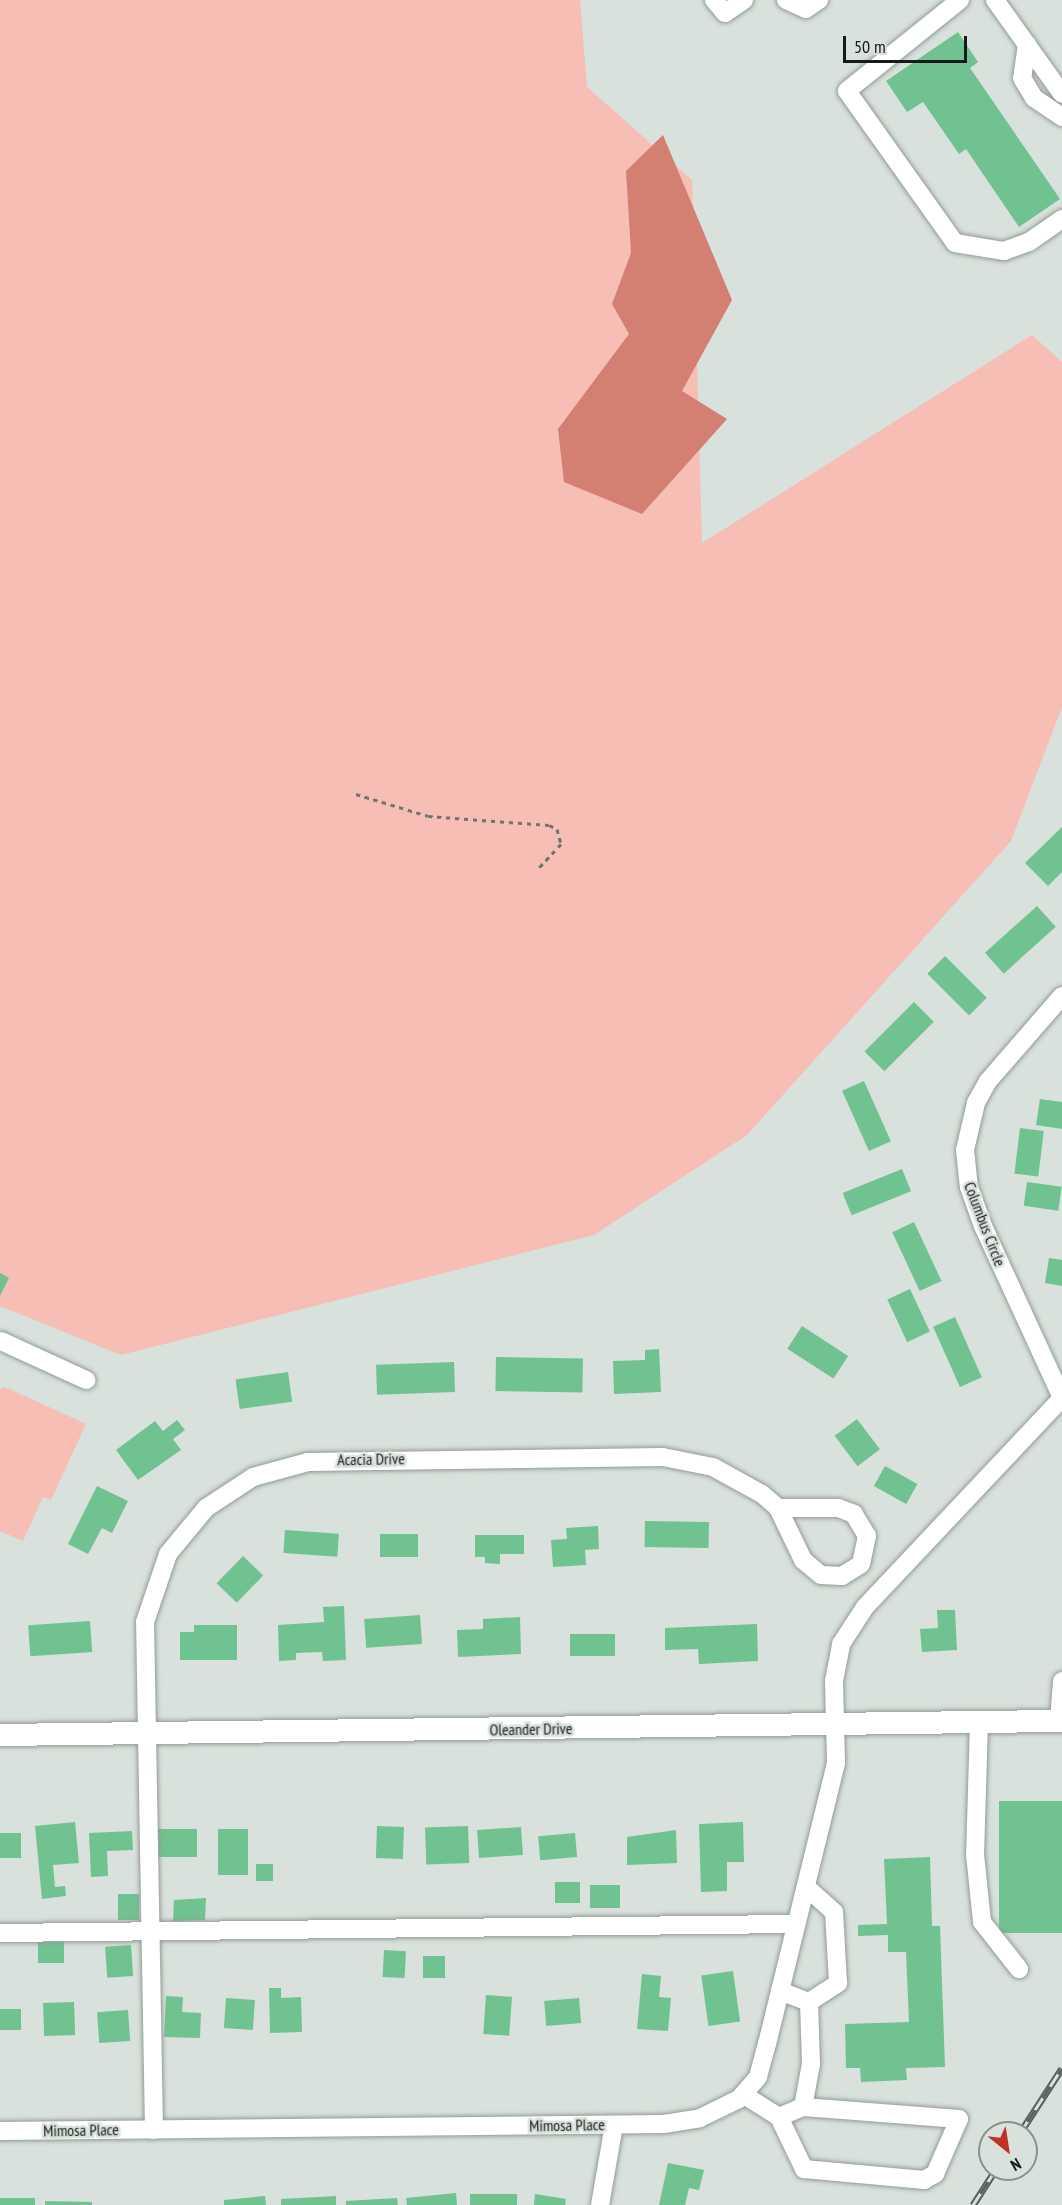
<!DOCTYPE html>
<style>
body{margin:0}
#map{position:relative;width:1062px;height:2205px;overflow:hidden;background:#d8e1db;font-family:"PT Sans Narrow",sans-serif}
div>[style]{position:absolute}
[style*='--x']{left:calc(var(--x)*1px);top:calc(var(--y)*1px);width:calc(var(--w)*1px);rotate:calc(var(--a)*1deg)}
.green>*{inset:0;background:#f6beb4}
.water>*{inset:0;background:#d37f72}
.building>*{inset:0;background:#71c291;transform-origin:0 0}
.path>*{height:3px;margin-top:-1.5px;transform-origin:0;background:repeating-linear-gradient(90deg,#6f7471 0 4.5px,transparent 0 9px)}
.roads{filter:drop-shadow(0 0 2px #929b95) drop-shadow(0 0 2px #929b95)}
.minor>*{height:18px;margin:-9px;padding:0 9px;transform-origin:9px;border-radius:9px;background:#fff}
.major>*{height:22px;margin:-11px;padding:0 11px;transform-origin:11px;border-radius:11px;background:#fff}
.rail>*{height:7px;margin-top:-3.5px;transform-origin:0;background:repeating-linear-gradient(90deg,#d8e1db 0 14px,#5b605c 0 28px);box-sizing:border-box;border-block:2px solid #5b605c}
span{translate:-50% -50%;white-space:nowrap;text-align:center;line-height:1.15;-webkit-text-stroke:5px #d8e1db;paint-order:stroke}
.street-label{font-size:16px;color:#171a18}
.north{position:absolute;left:978px;top:2121px;width:60px;height:60px;box-sizing:border-box;background:#d8e1db;border:2px solid #8b918d;border-radius:50%;rotate:150deg;font-size:16px;font-weight:700;line-height:24px;text-align:center;color:#171a18}
.north::after{content:'';display:block;margin:auto;width:21px;height:27px;background:#be3124;clip-path:polygon(50% 0,100% 100%,50% 72%,0 100%)}
.scale{position:absolute;left:843px;top:36px;width:124px;height:27px;box-sizing:border-box;border:3px solid #171a18;border-top:0;padding-left:8px;font-size:18px;line-height:21px;white-space:nowrap;color:#171a18;-webkit-text-stroke:4px #d8e1db;paint-order:stroke}
</style>
<div id="map">
<div class="green">
<div style="clip-path:polygon(0 0,580px 0,587px 87px,692px 180px,702px 543px,1032px 335px,1062px 362px,1062px 707px,1011px 841px,747px 1135px,594px 1235px,121px 1355px,0 1306px)"></div>
<div style="clip-path:polygon(5px 1387px,86px 1424px,51px 1500px,43px 1497px,23px 1541px,0 1531px,0 1389px)"></div>
</div>
<div class="water">
<div style="clip-path:polygon(663px 135px,732px 300px,682px 391px,727px 419px,642px 514px,564px 482px,558px 429px,629px 334px,612px 304px,631px 253px,626px 171px)"></div>
</div>
<div class="building">
<div style="clip-path:polygon(958px 32px,978px 62px,970px 68px,1060px 199px,1019px 227px,966px 149px,959px 154px,923px 102px,907px 112px,886px 81px)"></div>
<div style="clip-path:polygon(1062px 827px,1062px 872px,1048px 886px,1025px 863px)"></div>
<div style="left:1037px;top:906px;width:28px;height:70px;rotate:48deg"></div>
<div style="left:945px;top:956px;width:59px;height:25px;rotate:45deg"></div>
<div style="left:914px;top:1002px;width:28px;height:70px;rotate:45deg"></div>
<div style="left:864px;top:1081px;width:66px;height:24px;rotate:66deg"></div>
<div style="clip-path:polygon(1040px 1099px,1062px 1102px,1062px 1129px,1036px 1125px)"></div>
<div style="left:1020px;top:1128px;width:24px;height:46px;rotate:7deg"></div>
<div style="left:902px;top:1169px;width:24px;height:64px;rotate:68deg"></div>
<div style="left:1027px;top:1182px;width:35px;height:24px;rotate:8deg"></div>
<div style="left:914px;top:1222px;width:65px;height:24px;rotate:65deg"></div>
<div style="clip-path:polygon(1049px 1258px,1062px 1260px,1062px 1286px,1045px 1283px)"></div>
<div style="clip-path:polygon(0 1273px,9px 1278px,0 1296px)"></div>
<div style="left:910px;top:1289px;width:47px;height:25px;rotate:65deg"></div>
<div style="left:955px;top:1317px;width:66px;height:24px;rotate:66deg"></div>
<div style="left:802px;top:1326px;width:55px;height:27px;rotate:33deg"></div>
<div style="clip-path:polygon(659px 1349px,661px 1392px,614px 1394px,613px 1361px,645px 1360px,645px 1350px)"></div>
<div style="left:496px;top:1357px;width:87px;height:34px;rotate:1deg"></div>
<div style="left:454px;top:1362px;width:30px;height:78px;rotate:88deg"></div>
<div style="left:288px;top:1372px;width:30px;height:53px;rotate:82deg"></div>
<div style="left:857px;top:1419px;width:38px;height:28px;rotate:53deg"></div>
<div style="clip-path:polygon(177px 1420px,185px 1430px,173px 1439px,181px 1450px,138px 1480px,116px 1450px,155px 1421px,163px 1431px)"></div>
<div style="left:885px;top:1466px;width:37px;height:23px;rotate:29deg"></div>
<div style="clip-path:polygon(97px 1486px,128px 1501px,112px 1533px,102px 1528px,88px 1554px,68px 1544px)"></div>
<div style="left:645px;top:1521px;width:64px;height:26px;rotate:1deg"></div>
<div style="clip-path:polygon(598px 1526px,599px 1549px,585px 1550px,586px 1565px,553px 1567px,551px 1540px,567px 1539px,566px 1528px)"></div>
<div style="left:285px;top:1530px;width:54px;height:23px;rotate:4deg"></div>
<div style="left:380px;top:1534px;width:38px;height:23px"></div>
<div style="clip-path:polygon(475px 1535px,524px 1535px,524px 1554px,500px 1554px,500px 1564px,485px 1563px,485px 1557px,475px 1557px)"></div>
<div style="left:243px;top:1556px;width:28px;height:38px;rotate:44deg"></div>
<div style="clip-path:polygon(344px 1606px,346px 1660px,323px 1661px,322px 1652px,296px 1653px,296px 1660px,279px 1661px,278px 1625px,324px 1622px,323px 1607px)"></div>
<div style="clip-path:polygon(937px 1610px,955px 1610px,957px 1650px,922px 1652px,920px 1629px,938px 1628px)"></div>
<div style="left:420px;top:1615px;width:29px;height:56px;rotate:86deg"></div>
<div style="clip-path:polygon(520px 1617px,521px 1654px,458px 1657px,457px 1630px,483px 1629px,483px 1619px)"></div>
<div style="left:90px;top:1621px;width:31px;height:62px;rotate:86deg"></div>
<div style="clip-path:polygon(757px 1624px,758px 1661px,699px 1664px,698px 1649px,665px 1650px,665px 1628px)"></div>
<div style="clip-path:polygon(194px 1625px,237px 1625px,237px 1660px,180px 1660px,180px 1632px,194px 1632px)"></div>
<div style="left:615px;top:1634px;width:22px;height:45px;rotate:90deg"></div>
<div style="left:999px;top:1801px;width:63px;height:132px"></div>
<div style="clip-path:polygon(75px 1822px,79px 1863px,53px 1865px,55px 1887px,65px 1886px,66px 1896px,42px 1899px,35px 1826px)"></div>
<div style="clip-path:polygon(743px 1822px,744px 1862px,727px 1862px,727px 1891px,701px 1892px,699px 1824px)"></div>
<div style="left:377px;top:1826px;width:27px;height:32px;rotate:2deg"></div>
<div style="left:468px;top:1826px;width:37px;height:43px;rotate:88deg"></div>
<div style="left:521px;top:1827px;width:28px;height:44px;rotate:86deg"></div>
<div style="left:197px;top:1829px;width:28px;height:40px;rotate:90deg"></div>
<div style="left:218px;top:1829px;width:30px;height:46px"></div>
<div style="clip-path:polygon(676px 1830px,677px 1863px,627px 1865px,627px 1837px)"></div>
<div style="clip-path:polygon(132px 1831px,133px 1850px,107px 1851px,108px 1876px,91px 1877px,89px 1833px)"></div>
<div style="left:0;top:1833px;width:21px;height:25px"></div>
<div style="left:575px;top:1833px;width:24px;height:37px;rotate:85deg"></div>
<div style="clip-path:polygon(930px 1857px,932px 1926px,940px 1926px,945px 2067px,906px 2068px,907px 2080px,861px 2082px,860px 2068px,846px 2068px,845px 2024px,909px 2022px,906px 1952px,888px 1952px,888px 1935px,858px 1936px,858px 1925px,887px 1924px,884px 1859px)"></div>
<div style="left:256px;top:1864px;width:17px;height:17px"></div>
<div style="left:555px;top:1882px;width:25px;height:21px"></div>
<div style="left:590px;top:1885px;width:30px;height:23px"></div>
<div style="left:118px;top:1894px;width:21px;height:26px"></div>
<div style="clip-path:polygon(206px 1898px,205px 1920px,173px 1921px,174px 1900px)"></div>
<div style="left:64px;top:1942px;width:21px;height:26px;rotate:90deg"></div>
<div style="left:131px;top:1945px;width:31px;height:26px;rotate:86deg"></div>
<div style="left:384px;top:1950px;width:22px;height:27px;rotate:3deg"></div>
<div style="left:423px;top:1956px;width:22px;height:22px"></div>
<div style="left:733px;top:1971px;width:51px;height:32px;rotate:82deg"></div>
<div style="clip-path:polygon(642px 1974px,661px 1976px,659px 1997px,671px 1998px,668px 2031px,637px 2029px)"></div>
<div style="clip-path:polygon(269px 1988px,281px 1988px,281px 1998px,301px 1997px,302px 2032px,270px 2033px)"></div>
<div style="left:486px;top:1995px;width:26px;height:39px;rotate:4deg"></div>
<div style="clip-path:polygon(166px 1996px,183px 1997px,182px 2012px,201px 2013px,200px 2038px,164px 2037px)"></div>
<div style="left:226px;top:1998px;width:29px;height:30px;rotate:4deg"></div>
<div style="left:579px;top:1998px;width:25px;height:35px;rotate:85deg"></div>
<div style="left:74px;top:2002px;width:33px;height:31px;rotate:88deg"></div>
<div style="left:21px;top:2009px;width:21px;height:21px;rotate:90deg"></div>
<div style="left:128px;top:2010px;width:31px;height:31px;rotate:86deg"></div>
<div style="clip-path:polygon(668px 2163px,704px 2170px,699px 2190px,689px 2188px,685px 2205px,659px 2205px)"></div>
<div style="clip-path:polygon(456px 2193px,457px 2205px,407px 2205px,406px 2198px)"></div>
<div style="left:517px;top:2194px;width:11px;height:47px;rotate:90deg"></div>
<div style="clip-path:polygon(535px 2194px,566px 2199px,565px 2205px,534px 2205px)"></div>
<div style="clip-path:polygon(265px 2196px,266px 2205px,224px 2205px,224px 2200px)"></div>
<div style="clip-path:polygon(336px 2196px,336px 2205px,281px 2205px,281px 2199px)"></div>
<div style="left:0;top:2198px;width:35px;height:7px"></div>
<div style="clip-path:polygon(397px 2198px,398px 2205px,346px 2205px,346px 2201px)"></div>
<div style="clip-path:polygon(45px 2201px,92px 2202px,92px 2205px,45px 2205px)"></div>
</div>
<div class="path">
<div style="--x:356;--y:794;--w:75;--a:17"></div>
<div style="--x:428;--y:816;--w:121;--a:4.3"></div>
<div style="--x:549;--y:825;--w:9;--a:27"></div>
<div style="--x:557;--y:829;--w:16;--a:75"></div>
<div style="--x:561;--y:844;--w:34;--a:133"></div>
</div>
<div class="roads">
<div class="minor">
<div style="--x:714;--y:0;--w:17;--a:50"></div>
<div style="--x:725;--y:13;--w:23;--a:-34"></div>
<div style="--x:786;--y:0;--w:22;--a:24"></div>
<div style="--x:806;--y:9;--w:16;--a:-35"></div>
<div style="--x:960;--y:0;--w:145;--a:141.2"></div>
<div style="--x:847;--y:91;--w:186;--a:54.6"></div>
<div style="--x:955;--y:243;--w:50;--a:9.3"></div>
<div style="--x:1004;--y:251;--w:27;--a:-20"></div>
<div style="--x:1029;--y:242;--w:40;--a:-34.9"></div>
<div style="--x:995;--y:0;--w:115;--a:54.5"></div>
<div style="--x:1027;--y:44;--w:34;--a:98"></div>
<div style="--x:1022;--y:78;--w:23;--a:59"></div>
<div style="--x:1034;--y:98;--w:34;--a:34"></div>
<div style="--x:1062;--y:996;--w:113;--a:131"></div>
<div style="--x:988;--y:1081;--w:25;--a:119"></div>
<div style="--x:976;--y:1103;--w:48;--a:103.2"></div>
<div style="--x:965;--y:1150;--w:37;--a:84"></div>
<div style="--x:969;--y:1187;--w:41;--a:70.3"></div>
<div style="--x:983;--y:1226;--w:189;--a:65.3"></div>
<div style="--x:1;--y:1341;--w:94;--a:24.6"></div>
<div style="--x:1059;--y:1721;--w:40;--a:-85.7"></div>
<div style="--x:979;--y:1722;--w:132;--a:91.7"></div>
<div style="--x:975;--y:1854;--w:68;--a:84.1"></div>
<div style="--x:982;--y:1922;--w:60;--a:51.8"></div>
<div style="--x:0;--y:1933;--w:796;--a:-0.65"></div>
<div style="--x:780;--y:1991;--w:31;--a:21"></div>
<div style="--x:809;--y:2002;--w:35;--a:-33"></div>
<div style="--x:838;--y:1983;--w:71;--a:-93.2"></div>
<div style="--x:834;--y:1912;--w:38;--a:-138"></div>
<div style="--x:744;--y:2095;--w:41;--a:32.2"></div>
<div style="--x:779;--y:2117;--w:26;--a:-23"></div>
<div style="--x:803;--y:2107;--w:44;--a:-79.5"></div>
<div style="--x:811;--y:2064;--w:62;--a:-91.8"></div>
<div style="--x:779;--y:2117;--w:58;--a:64.3"></div>
<div style="--x:804;--y:2169;--w:121;--a:5.2"></div>
<div style="--x:924;--y:2180;--w:13;--a:-29"></div>
<div style="--x:935;--y:2174;--w:60;--a:-66.4"></div>
<div style="--x:959;--y:2119;--w:156;--a:-175.6"></div>
<div style="--x:154;--y:2130;--w:508;--a:-91.01"></div>
<div style="--x:145;--y:1622;--w:72;--a:-71.3"></div>
<div style="--x:168;--y:1554;--w:60;--a:-50.4"></div>
<div style="--x:206;--y:1508;--w:56;--a:-33.4"></div>
<div style="--x:253;--y:1477;--w:57;--a:-15.3"></div>
<div style="--x:308;--y:1462;--w:355;--a:-0.8"></div>
<div style="--x:663;--y:1457;--w:51;--a:11.3"></div>
<div style="--x:713;--y:1467;--w:56;--a:28.9"></div>
<div style="--x:762;--y:1494;--w:21;--a:41"></div>
<div style="--x:778;--y:1508;--w:58;--a:64.3"></div>
<div style="--x:803;--y:1560;--w:23;--a:40"></div>
<div style="--x:821;--y:1575;--w:21;--a:3"></div>
<div style="--x:842;--y:1576;--w:22;--a:-32"></div>
<div style="--x:861;--y:1564;--w:29;--a:-78"></div>
<div style="--x:867;--y:1536;--w:26;--a:-121"></div>
<div style="--x:854;--y:1514;--w:17;--a:-159"></div>
<div style="--x:838;--y:1508;--w:60;--a:180"></div>
<div style="--x:0;--y:2131;--w:664;--a:-0.6"></div>
<div style="--x:664;--y:2124;--w:36;--a:-9"></div>
<div style="--x:700;--y:2118;--w:43;--a:-26"></div>
<div style="--x:739;--y:2099;--w:29;--a:-49"></div>
<div style="--x:758;--y:2077;--w:34;--a:-75"></div>
<div style="--x:767;--y:2044;--w:289;--a:-76.2"></div>
<div style="--x:836;--y:1763;--w:82;--a:-91.4"></div>
<div style="--x:834;--y:1681;--w:38;--a:-79"></div>
<div style="--x:841;--y:1644;--w:44;--a:-57"></div>
<div style="--x:865;--y:1607;--w:286;--a:-46.7"></div>
<div style="--x:600;--y:2205;--w:81;--a:-80.1"></div>
</div>
<div class="major">
<div style="--x:0;--y:1735;--w:1062;--a:-0.76"></div>
</div>
</div>
<div class="rail">
<div style="--x:1020;--y:2133;--w:77;--a:-57.1"></div>
<div style="--x:973;--y:2205;--w:43;--a:-57.4"></div>
</div>
<div class="street-label">
<span style="left:985px;top:1224px;rotate:69deg">Columbus Circle</span>
<span style="left:371px;top:1459px;rotate:-1deg">Acacia Drive</span>
<span style="left:531px;top:1729px;rotate:-1deg">Oleander Drive</span>
<span style="left:567px;top:2125px;rotate:-1deg">Mimosa Place</span>
<span style="left:81px;top:2130px;rotate:-1deg">Mimosa Place</span>
</div>
<div class="north">N</div>
<div class="scale">50 m</div>
</div>
